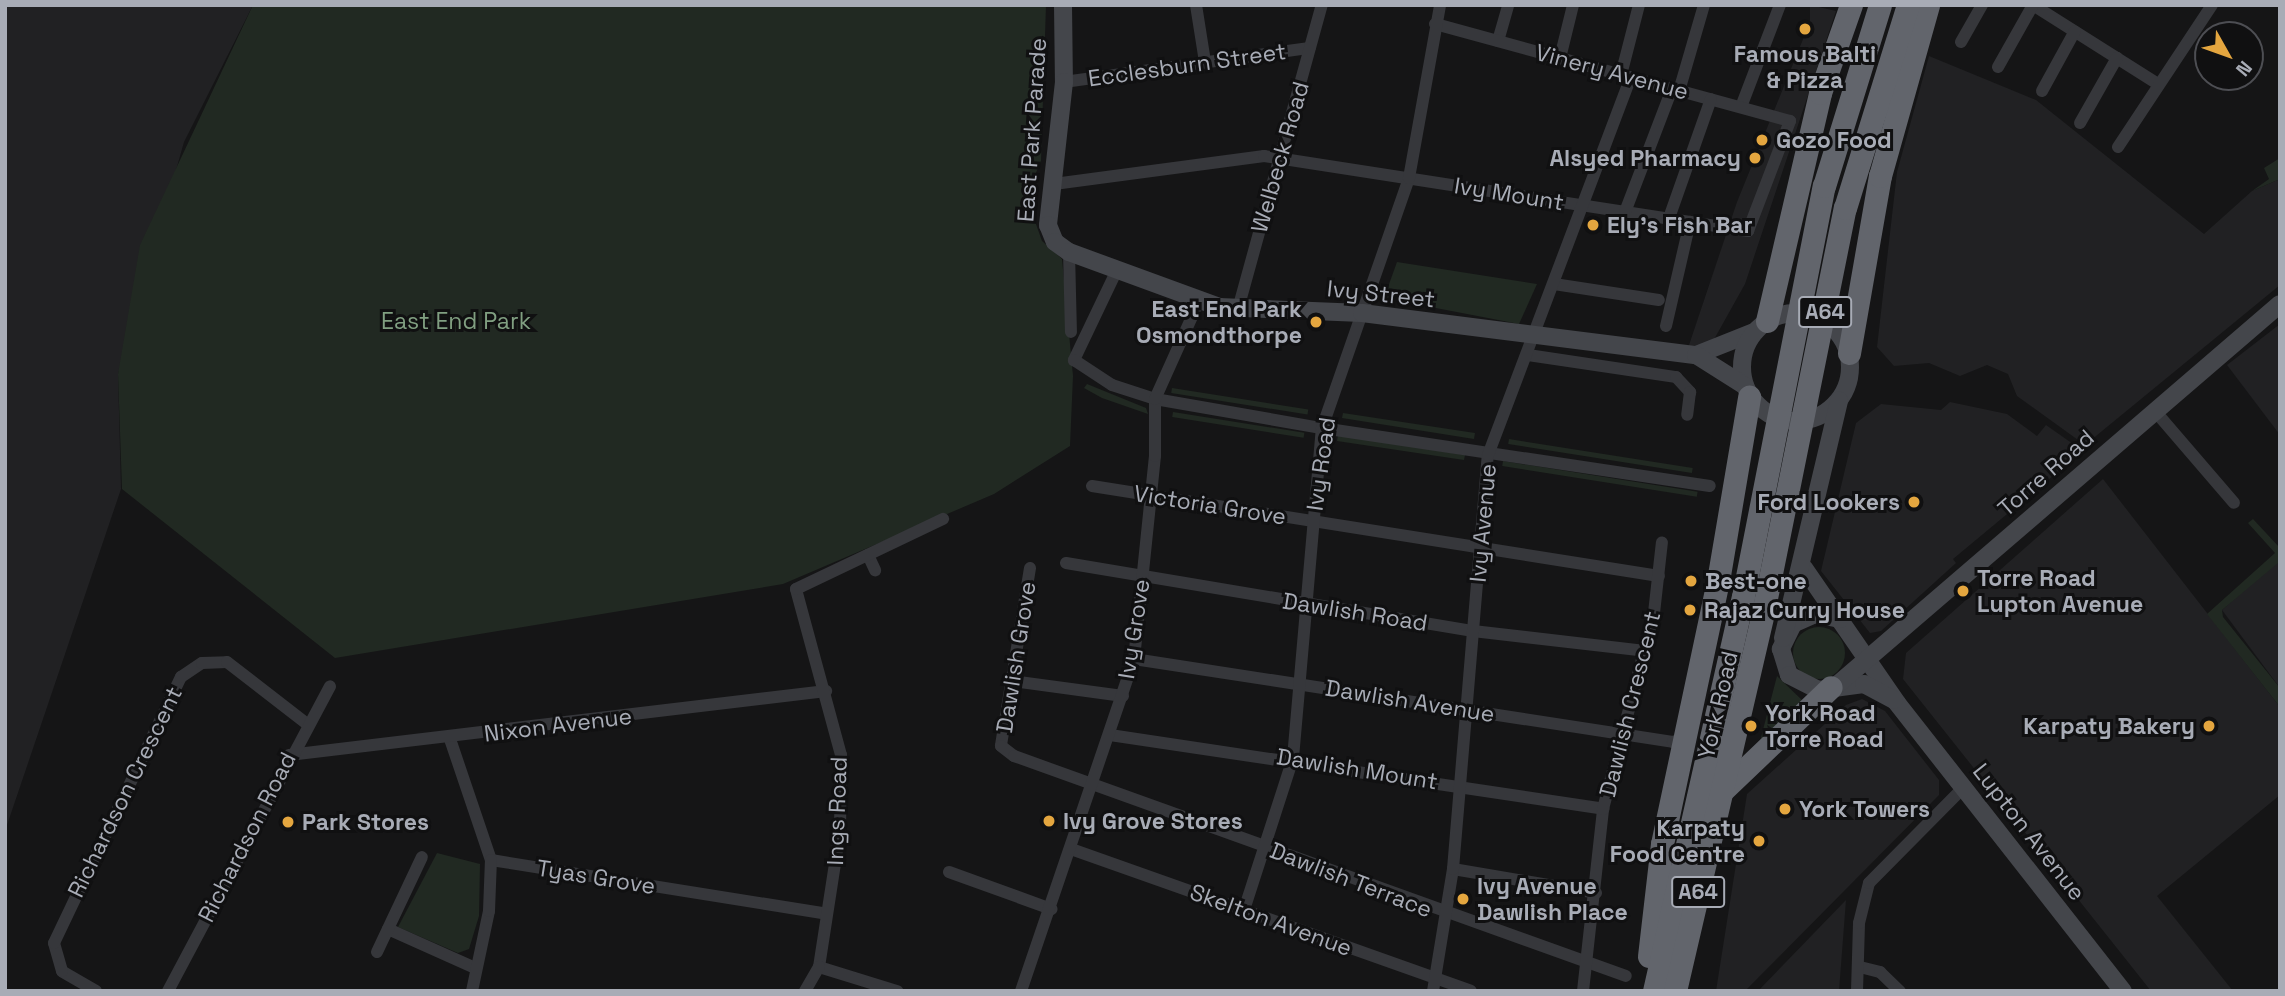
<!DOCTYPE html>
<style>
body{margin:0}
#map{position:relative;width:2285px;height:996px;overflow:hidden;background:#151516;font-family:"Space Grotesk",sans-serif}
div>[style]{position:absolute}
[style*='--x']{left:calc(var(--x)*1px);top:calc(var(--y)*1px);width:calc(var(--w)*1px);rotate:calc(var(--a)*1deg)}
.built>*{inset:0;background:#212123}
.green>*{inset:0;background:#212922;transform-origin:0 0}
.round{border-radius:50%}
.street>*{height:12px;margin:-6px;padding:0 6px;transform-origin:6px;border-radius:6px;background:#36373b}
.secondary>*{height:18px;margin:-9px;padding:0 9px;transform-origin:9px;border-radius:9px;background:#44464b}
.secondary>.ring{margin:-9px;padding:0;box-sizing:content-box;background:none;border:18px solid #44464b;border-radius:50%}
.highway>*{height:23px;margin:-11.5px;padding:0 11.5px;transform-origin:11.5px;border-radius:11.5px;background:#62656c}
.dots>*{width:19px;height:19px;translate:-50% -50%;box-sizing:border-box;border:4px solid #101011;border-radius:50%}
span{translate:-50% -50%;white-space:nowrap;text-align:center;line-height:1.15;-webkit-text-stroke:6px #101011;paint-order:stroke}
.shield-label span{padding:2px 5px;background:#101011;border:2px solid;border-radius:5px;-webkit-text-stroke-width:0}
.shield-label{font-size:21px;color:#a8acb6;font-weight:700}
.poi-label{font-size:23px;color:#a8acb6;font-weight:700}
.left{translate:0 -50%;text-align:left}
.right{translate:-100% -50%;text-align:right}
.street-label{font-size:23px;color:#a8acb6}
.park-label{font-size:23px;color:#809f81}
.frame{position:absolute;inset:0;border:7px solid #a8acb6;pointer-events:none}
.north{position:absolute;left:2194px;top:21px;width:70px;height:70px;box-sizing:border-box;background:#101011;border:2px solid #4d4e53;border-radius:50%;rotate:130deg;font-size:19px;font-weight:700;line-height:28px;text-align:center;color:#a8acb6}
.north::after{content:'';display:block;margin:auto;width:24px;height:32px;background:#e4a63f;clip-path:polygon(50% 0,100% 100%,50% 72%,0 100%)}
</style>
<div id="map">
<div class="built">
<div style="clip-path:polygon(5px 5px,253px 5px,184px 142px,118px 374px,121px 489px,5px 831px)"></div>
<div style="clip-path:polygon(1810px 5px,1836px 11px,1745px 284px,1712px 343px,1688px 348px,1737px 202px,1810px 22px)"></div>
<div style="clip-path:polygon(1929px 56px,2036px 100px,2204px 234px,2252px 191px,2280px 179px,2280px 285px,2085px 445px,2017px 396px,2008px 374px,1987px 365px,1960px 376px,1929px 363px,1894px 366px,1877px 347px,1897px 172px)"></div>
<div style="clip-path:polygon(2280px 324px,2280px 435px,2227px 365px)"></div>
<div style="clip-path:polygon(1950px 402px,2007px 414px,2037px 436px,2046px 425px,2083px 451px,1953px 559px,1956px 563px,1881px 631px,1870px 633px,1821px 571px,1856px 423px,1881px 404px,1941px 410px)"></div>
<div style="clip-path:polygon(2103px 479px,2280px 707px,2280px 795px,2157px 896px,2233px 991px,2151px 991px,1903px 679px,1906px 653px)"></div>
<div style="clip-path:polygon(2280px 558px,2280px 688px,2222px 610px)"></div>
<div style="clip-path:polygon(1862px 699px,1885px 711px,1939px 780px,1939px 795px,1745px 991px,1716px 991px,1747px 794px,1846px 705px)"></div>
<div style="clip-path:polygon(1846px 900px,1839px 991px,1758px 991px)"></div>
</div>
<div class="green">
<div style="clip-path:polygon(253px 5px,1046px 5px,1041px 161px,1026px 196px,1042px 241px,1062px 259px,1073px 376px,1070px 446px,994px 494px,783px 584px,335px 658px,122px 489px,118px 374px,140px 245px)"></div>
<div style="clip-path:polygon(2280px 158px,2280px 179px,2252px 191px,2269px 179px,2264px 168px)"></div>
<div style="clip-path:polygon(1397px 262px,1537px 284px,1519px 324px,1384px 298px)"></div>
<div style="clip-path:polygon(1087px 384px,1146px 408px,1148px 414px,1102px 398px,1084px 388px)"></div>
<div style="left:1172px;top:388px;width:138px;height:5px;rotate:9deg"></div>
<div style="left:1173px;top:412px;width:133px;height:5px;rotate:9deg"></div>
<div style="clip-path:polygon(1343px 413px,1475px 433px,1474px 439px,1342px 418px)"></div>
<div style="clip-path:polygon(1338px 435px,1465px 455px,1464px 460px,1337px 441px)"></div>
<div style="left:1509px;top:439px;width:186px;height:5px;rotate:9deg"></div>
<div style="left:1503px;top:461px;width:197px;height:5px;rotate:9deg"></div>
<div style="clip-path:polygon(2253px 519px,2280px 548px,2278px 563px,2222px 610px,2223px 617px,2280px 688px,2280px 707px,2207px 614px,2275px 553px,2248px 523px)"></div>
<div class="round" style="left:1793px;top:627px;width:52px;height:52px"></div>
<div style="clip-path:polygon(1777px 676px,1803px 701px,1778px 732px,1767px 725px,1771px 739px,1758px 749px)"></div>
<div style="clip-path:polygon(437px 853px,480px 864px,479px 916px,469px 949px,458px 953px,398px 927px)"></div>
</div>
<div class="street">
<div style="--x:1196;--y:5;--w:58;--a:81"></div>
<div style="--x:2033;--y:5;--w:148;--a:32.3"></div>
<div style="--x:1498;--y:41;--w:37;--a:-74"></div>
<div style="--x:1961;--y:42;--w:43;--a:-60.4"></div>
<div style="--x:1560;--y:58;--w:55;--a:-76.2"></div>
<div style="--x:1998;--y:67;--w:71;--a:-60.6"></div>
<div style="--x:1621;--y:75;--w:72;--a:-75.6"></div>
<div style="--x:1064;--y:82;--w:248;--a:-7.9"></div>
<div style="--x:1679;--y:91;--w:90;--a:-73.8"></div>
<div style="--x:2042;--y:91;--w:68;--a:-61.2"></div>
<div style="--x:1741;--y:107;--w:109;--a:-69.1"></div>
<div style="--x:2080;--y:123;--w:75;--a:-60.4"></div>
<div style="--x:2118;--y:147;--w:170;--a:-56.5"></div>
<div style="--x:1054;--y:184;--w:212;--a:-7.6"></div>
<div style="--x:1264;--y:156;--w:490;--a:8.8"></div>
<div style="--x:1748;--y:231;--w:118;--a:-69.1"></div>
<div style="--x:1790;--y:121;--w:368;--a:-164.7"></div>
<div style="--x:1625;--y:212;--w:132;--a:-69.1"></div>
<div style="--x:1669;--y:218;--w:126;--a:-70.6"></div>
<div style="--x:1069;--y:252;--w:80;--a:88.6"></div>
<div style="--x:1116;--y:272;--w:98;--a:115.5"></div>
<div style="--x:1074;--y:360;--w:45;--a:33.3"></div>
<div style="--x:1112;--y:385;--w:45;--a:18"></div>
<div style="--x:1155;--y:399;--w:169;--a:9.9"></div>
<div style="--x:1322;--y:428;--w:392;--a:8.5"></div>
<div style="--x:1554;--y:284;--w:106;--a:8.7"></div>
<div style="--x:1238;--y:309;--w:315;--a:-74.6"></div>
<div style="--x:1666;--y:326;--w:107;--a:-77"></div>
<div style="--x:1528;--y:355;--w:150;--a:8.5"></div>
<div style="--x:1676;--y:377;--w:21;--a:47"></div>
<div style="--x:1690;--y:392;--w:23;--a:97"></div>
<div style="--x:2155;--y:411;--w:121;--a:49.3"></div>
<div style="--x:1092;--y:486;--w:574;--a:9.02"></div>
<div style="--x:868;--y:555;--w:17;--a:65"></div>
<div style="--x:1066;--y:563;--w:413;--a:9.5"></div>
<div style="--x:1473;--y:631;--w:173;--a:6.6"></div>
<div style="--x:1030;--y:568;--w:180;--a:99.3"></div>
<div style="--x:1001;--y:746;--w:16;--a:38"></div>
<div style="--x:1014;--y:756;--w:650;--a:19.77"></div>
<div style="--x:1134;--y:659;--w:545;--a:8.75"></div>
<div style="--x:1673;--y:742;--w:13;--a:-18"></div>
<div style="--x:1012;--y:681;--w:112;--a:7.7"></div>
<div style="--x:1110;--y:735;--w:499;--a:8.5"></div>
<div style="--x:450;--y:739;--w:128;--a:71.3"></div>
<div style="--x:491;--y:860;--w:340;--a:9.1"></div>
<div style="--x:289;--y:755;--w:541;--a:-6.8"></div>
<div style="--x:1071;--y:849;--w:424;--a:19.5"></div>
<div style="--x:1453;--y:869;--w:145;--a:9.5"></div>
<div style="--x:949;--y:872;--w:109;--a:19.9"></div>
<div style="--x:1244;--y:910;--w:160;--a:-72.1"></div>
<div style="--x:1293;--y:758;--w:331;--a:-85"></div>
<div style="--x:1322;--y:428;--w:265;--a:-70.8"></div>
<div style="--x:1409;--y:178;--w:176;--a:-79.8"></div>
<div style="--x:388;--y:929;--w:93;--a:24.1"></div>
<div style="--x:377;--y:952;--w:105;--a:-64.7"></div>
<div style="--x:819;--y:967;--w:138;--a:-81.2"></div>
<div style="--x:840;--y:831;--w:76;--a:-89.2"></div>
<div style="--x:841;--y:755;--w:172;--a:-105.2"></div>
<div style="--x:796;--y:589;--w:163;--a:-25.5"></div>
<div style="--x:819;--y:967;--w:82;--a:17.1"></div>
<div style="--x:1860;--y:967;--w:21;--a:14"></div>
<div style="--x:1880;--y:972;--w:28;--a:44"></div>
<div style="--x:96;--y:991;--w:39;--a:-150"></div>
<div style="--x:62;--y:971;--w:29;--a:-106"></div>
<div style="--x:54;--y:943;--w:295;--a:-64.5"></div>
<div style="--x:181;--y:677;--w:25;--a:-34"></div>
<div style="--x:202;--y:663;--w:25;--a:-2"></div>
<div style="--x:227;--y:662;--w:100;--a:37.7"></div>
<div style="--x:168;--y:991;--w:345;--a:-62"></div>
<div style="--x:472;--y:991;--w:82;--a:-78"></div>
<div style="--x:489;--y:911;--w:51;--a:-87.8"></div>
<div style="--x:805;--y:991;--w:28;--a:-60"></div>
<div style="--x:1021;--y:991;--w:351;--a:-71.2"></div>
<div style="--x:1134;--y:659;--w:204;--a:-84.1"></div>
<div style="--x:1155;--y:456;--w:57;--a:-90"></div>
<div style="--x:1155;--y:399;--w:107;--a:-65.8"></div>
<div style="--x:1433;--y:991;--w:124;--a:-80.7"></div>
<div style="--x:1453;--y:869;--w:415;--a:-85.2"></div>
<div style="--x:1488;--y:455;--w:404;--a:-69.3"></div>
<div style="--x:1583;--y:991;--w:183;--a:-83.7"></div>
<div style="--x:1603;--y:809;--w:203;--a:-75.4"></div>
<div style="--x:1654;--y:613;--w:71;--a:-83.6"></div>
<div style="--x:1857;--y:991;--w:68;--a:-88.3"></div>
<div style="--x:1859;--y:923;--w:41;--a:-76"></div>
<div style="--x:1869;--y:883;--w:134;--a:-45.3"></div>
</div>
<div class="secondary">
<div style="--x:1063;--y:5;--w:77;--a:89.3"></div>
<div style="--x:1064;--y:82;--w:144;--a:96.4"></div>
<div style="--x:1048;--y:225;--w:18;--a:68"></div>
<div style="--x:1055;--y:242;--w:17;--a:36"></div>
<div style="--x:1069;--y:252;--w:160;--a:20.1"></div>
<div style="--x:1219;--y:307;--w:143;--a:2.4"></div>
<div style="--x:1362;--y:313;--w:337;--a:7.2"></div>
<div style="--x:1696;--y:355;--w:62;--a:-21.6"></div>
<div class="ring" style="left:1742px;top:313px;width:90px;height:90px"></div>
<div style="--x:1696;--y:355;--w:58;--a:32.3"></div>
<div style="--x:1804;--y:568;--w:164;--a:55.4"></div>
<div style="--x:1897;--y:703;--w:366;--a:51.9"></div>
<div style="--x:1840;--y:619;--w:25;--a:-169"></div>
<div style="--x:1815;--y:614;--w:24;--a:156"></div>
<div style="--x:1793;--y:624;--w:28;--a:116"></div>
<div style="--x:1781;--y:649;--w:27;--a:73"></div>
<div style="--x:1789;--y:675;--w:34;--a:27"></div>
<div style="--x:1819;--y:690;--w:45;--a:-7.6"></div>
<div style="--x:1864;--y:684;--w:34;--a:28"></div>
<div style="--x:1783;--y:638;--w:244;--a:-76.7"></div>
<div style="--x:1837;--y:685;--w:584;--a:-40.7"></div>
</div>
<div class="highway">
<div style="--x:1767;--y:321;--w:234;--a:-76.9"></div>
<div style="--x:1820;--y:93;--w:93;--a:-70.6"></div>
<div style="--x:1849;--y:353;--w:180;--a:-80.1"></div>
<div style="--x:1880;--y:176;--w:178;--a:-74.3"></div>
<div style="--x:1720;--y:793;--w:153;--a:-43.7"></div>
<div style="--x:1649;--y:956;--w:113;--a:-83.4"></div>
<div style="--x:1662;--y:844;--w:269;--a:-78"></div>
<div style="--x:1718;--y:581;--w:187;--a:-80.4"></div>
<div style="--x:1654;--y:991;--w:404;--a:-77.3"></div>
<div style="--x:1743;--y:597;--w:419;--a:-78.9"></div>
<div style="--x:1824;--y:186;--w:189;--a:-72.8"></div>
<div style="--x:1675;--y:991;--w:398;--a:-76.9"></div>
<div style="--x:1765;--y:603;--w:403;--a:-78.6"></div>
<div style="--x:1845;--y:208;--w:213;--a:-72.8"></div>
</div>
<div class="dots">
<div style="left:1805px;top:29px;background:#e4a63f"></div>
<div style="left:1762px;top:140px;background:#e4a63f"></div>
<div style="left:1755px;top:158px;background:#e4a63f"></div>
<div style="left:1593px;top:225px;background:#e4a63f"></div>
<div style="left:1316px;top:322px;background:#e4a63f"></div>
<div style="left:1914px;top:502px;background:#e4a63f"></div>
<div style="left:1691px;top:581px;background:#e4a63f"></div>
<div style="left:1963px;top:591px;background:#e4a63f"></div>
<div style="left:1690px;top:610px;background:#e4a63f"></div>
<div style="left:1751px;top:726px;background:#e4a63f"></div>
<div style="left:2209px;top:726px;background:#e4a63f"></div>
<div style="left:1785px;top:809px;background:#e4a63f"></div>
<div style="left:1049px;top:821px;background:#e4a63f"></div>
<div style="left:288px;top:822px;background:#e4a63f"></div>
<div style="left:1759px;top:841px;background:#e4a63f"></div>
<div style="left:1463px;top:899px;background:#e4a63f"></div>
</div>
<div class="shield-label">
<span style="left:1825px;top:312px">A64</span>
<span style="left:1698px;top:892px">A64</span>
</div>
<div class="poi-label">
<span style="left:1805px;top:67px">Famous Balti<br>&amp; Pizza</span>
<span class="left" style="left:1776px;top:140px">Gozo Food</span>
<span class="right" style="left:1741px;top:158px">Alsyed Pharmacy</span>
<span class="left" style="left:1607px;top:225px">Ely's Fish Bar</span>
<span class="right" style="left:1302px;top:322px">East End Park<br>Osmondthorpe</span>
<span class="right" style="left:1900px;top:502px">Ford Lookers</span>
<span class="left" style="left:1977px;top:591px">Torre Road<br>Lupton Avenue</span>
<span class="left" style="left:1705px;top:581px">Best-one</span>
<span class="left" style="left:1704px;top:610px">Rajaz Curry House</span>
<span class="left" style="left:1765px;top:726px">York Road<br>Torre Road</span>
<span class="right" style="left:2195px;top:726px">Karpaty Bakery</span>
<span class="left" style="left:1799px;top:809px">York Towers</span>
<span class="left" style="left:1063px;top:821px">Ivy Grove Stores</span>
<span class="left" style="left:302px;top:822px">Park Stores</span>
<span class="right" style="left:1745px;top:841px">Karpaty<br>Food Centre</span>
<span class="left" style="left:1477px;top:899px">Ivy Avenue<br>Dawlish Place</span>
</div>
<div class="street-label">
<span style="left:1187px;top:65px;rotate:-8deg">Ecclesburn Street</span>
<span style="left:1612px;top:72px;rotate:15deg">Vinery Avenue</span>
<span style="left:1032px;top:130px;rotate:-86deg">East Park Parade</span>
<span style="left:1280px;top:157px;rotate:-74deg">Welbeck Road</span>
<span style="left:1509px;top:194px;rotate:9deg">Ivy Mount</span>
<span style="left:1381px;top:294px;rotate:6deg">Ivy Street</span>
<span style="left:1321px;top:464px;rotate:-82deg">Ivy Road</span>
<span style="left:2046px;top:473px;rotate:-41deg">Torre Road</span>
<span style="left:1210px;top:505px;rotate:9deg">Victoria Grove</span>
<span style="left:1483px;top:523px;rotate:-85deg">Ivy Avenue</span>
<span style="left:1355px;top:612px;rotate:9deg">Dawlish Road</span>
<span style="left:1134px;top:629px;rotate:-81deg">Ivy Grove</span>
<span style="left:1016px;top:657px;rotate:-81deg">Dawlish Grove</span>
<span style="left:1410px;top:701px;rotate:9deg">Dawlish Avenue</span>
<span style="left:1630px;top:704px;rotate:-76deg">Dawlish Crescent</span>
<span style="left:1718px;top:705px;rotate:-77deg">York Road</span>
<span style="left:558px;top:725px;rotate:-7deg">Nixon Avenue</span>
<span style="left:1357px;top:769px;rotate:9deg">Dawlish Mount</span>
<span style="left:125px;top:792px;rotate:-64deg">Richardson Crescent</span>
<span style="left:837px;top:811px;rotate:-88deg">Ings Road</span>
<span style="left:2029px;top:832px;rotate:52deg">Lupton Avenue</span>
<span style="left:247px;top:837px;rotate:-63deg">Richardson Road</span>
<span style="left:596px;top:877px;rotate:9deg">Tyas Grove</span>
<span style="left:1351px;top:880px;rotate:21deg">Dawlish Terrace</span>
<span style="left:1271px;top:920px;rotate:20deg">Skelton Avenue</span>
</div>
<div class="park-label">
<span style="left:456px;top:321px">East End Park</span>
</div>
<div class="frame"></div>
<div class="north">N</div>
</div>
